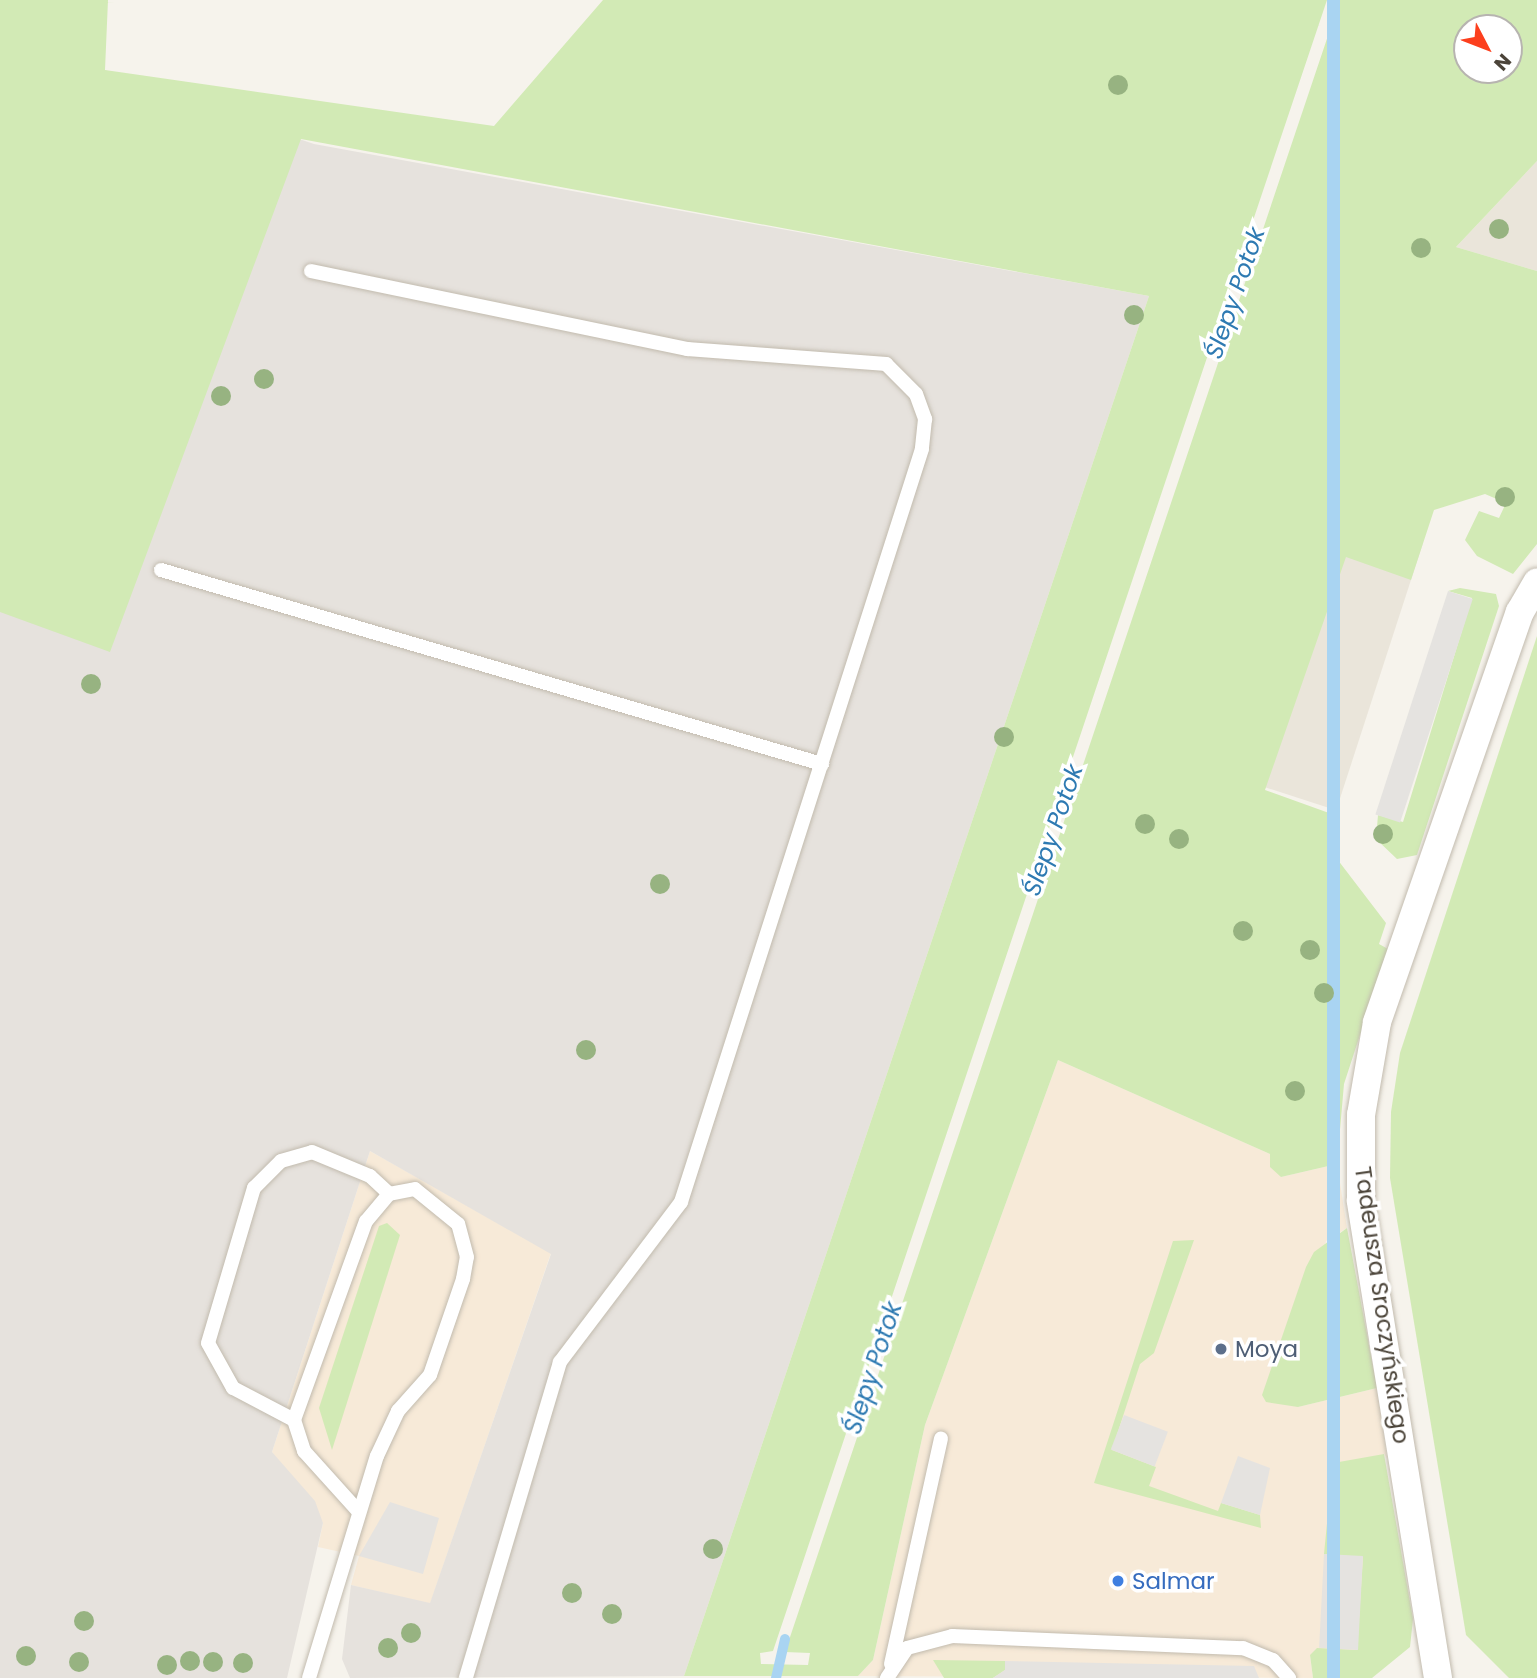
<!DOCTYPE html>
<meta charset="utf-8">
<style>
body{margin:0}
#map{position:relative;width:1537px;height:1678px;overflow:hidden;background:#f6f3ec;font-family:Poppins,sans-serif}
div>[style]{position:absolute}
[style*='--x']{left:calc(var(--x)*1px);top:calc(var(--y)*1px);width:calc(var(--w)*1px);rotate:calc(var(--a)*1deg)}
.residential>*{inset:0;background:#eae5da;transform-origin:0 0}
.commercial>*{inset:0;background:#f7ead8}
.industrial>*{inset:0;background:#e6e2dd}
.green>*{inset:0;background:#d2eab5}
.parking>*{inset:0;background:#e5e3e0;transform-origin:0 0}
.water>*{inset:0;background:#a9d4f2;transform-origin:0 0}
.stream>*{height:10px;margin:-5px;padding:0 5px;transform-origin:5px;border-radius:5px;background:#a9d4f2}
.roads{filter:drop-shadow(0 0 2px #c2bbae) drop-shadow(0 0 2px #c2bbae)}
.lane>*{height:14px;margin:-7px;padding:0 7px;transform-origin:7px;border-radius:7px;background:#fff}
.street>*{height:28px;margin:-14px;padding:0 14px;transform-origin:14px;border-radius:14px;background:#fff}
.trees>*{width:20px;height:20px;margin:-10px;border-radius:50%;background:#97b381}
.dots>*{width:19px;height:19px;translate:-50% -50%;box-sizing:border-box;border:4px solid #fff;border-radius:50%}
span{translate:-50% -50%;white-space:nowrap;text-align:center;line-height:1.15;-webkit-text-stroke:7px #fff;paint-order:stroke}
.street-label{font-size:23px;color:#4b4439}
.service-label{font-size:23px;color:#4e5e75}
.left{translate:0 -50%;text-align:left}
.shop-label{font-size:23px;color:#366cbe}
.water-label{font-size:24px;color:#2e7ab2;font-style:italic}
.north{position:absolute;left:1453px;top:14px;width:70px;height:70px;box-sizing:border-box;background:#fff;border:2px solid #b7b4b0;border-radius:50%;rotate:132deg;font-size:19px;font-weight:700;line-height:28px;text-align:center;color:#4b4439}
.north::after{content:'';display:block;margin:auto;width:24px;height:32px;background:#fc3f1d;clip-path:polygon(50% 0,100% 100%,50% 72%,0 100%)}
</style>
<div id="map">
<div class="residential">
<div style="clip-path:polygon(1537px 161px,1537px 271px,1456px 247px)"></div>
<div style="left:1241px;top:485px;width:191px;height:280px;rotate:18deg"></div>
</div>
<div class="commercial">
<div style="clip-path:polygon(1058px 1060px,1270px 1154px,1281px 1177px,1337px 1164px,1347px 1228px,1326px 1241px,1298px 1407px,1377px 1388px,1387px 1458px,1384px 1454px,1357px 1650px,1310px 1655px,1313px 1678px,858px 1676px,873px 1660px,925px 1425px)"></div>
<div style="clip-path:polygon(370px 1151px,551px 1253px,430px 1604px,351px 1585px,359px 1556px,318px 1547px,323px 1523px,272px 1452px)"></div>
</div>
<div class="industrial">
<div style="clip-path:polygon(0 26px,148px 88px,314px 144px,1149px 296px,684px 1676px,350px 1678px,342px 1659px,351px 1585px,430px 1603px,551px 1254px,370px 1151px,272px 1452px,315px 1501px,323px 1523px,287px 1678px,0 1678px)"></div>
</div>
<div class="green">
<div style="clip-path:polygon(evenodd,0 0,108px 0,105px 70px,494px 126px,603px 0,1327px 0,773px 1651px,760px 1653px,761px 1664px,808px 1665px,810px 1653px,785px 1652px,1340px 0,1537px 0,1537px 161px,1456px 247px,1537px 271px,1537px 544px,1513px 574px,1477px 556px,1465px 540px,1479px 511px,1499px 518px,1506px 503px,1485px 494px,1434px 510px,1411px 580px,1346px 557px,1265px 790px,1329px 813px,1331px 851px,1386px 923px,1379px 944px,1388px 949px,1344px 1084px,1337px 1164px,1281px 1177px,1270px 1167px,1270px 1154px,1058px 1060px,925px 1425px,873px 1660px,858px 1676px,684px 1676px,1149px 296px,301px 139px,110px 652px,0 612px,0 0,1467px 28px,1509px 28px,1509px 70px,1467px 70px,1467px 28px)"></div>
<div style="clip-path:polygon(1460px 588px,1496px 594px,1499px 606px,1417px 855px,1397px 859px,1376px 839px,1378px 815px,1403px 822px,1472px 598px,1448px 591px)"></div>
<div style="clip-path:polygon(1537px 636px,1537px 1678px,1509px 1678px,1466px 1635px,1390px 1178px,1391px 1112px,1400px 1053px)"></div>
<div style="clip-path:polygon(387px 1223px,400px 1235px,332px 1450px,319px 1408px,379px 1226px)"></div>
<div style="clip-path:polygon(1347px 1228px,1377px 1388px,1298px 1407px,1266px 1402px,1262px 1395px,1306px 1267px,1314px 1252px)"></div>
<div style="clip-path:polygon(1194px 1240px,1154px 1353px,1140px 1364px,1112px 1450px,1156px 1467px,1149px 1486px,1218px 1511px,1221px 1503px,1260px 1515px,1261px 1528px,1094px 1483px,1173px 1241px)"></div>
<div style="clip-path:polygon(1384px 1454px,1413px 1619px,1410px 1647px,1372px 1678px,1313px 1678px,1310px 1655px,1317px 1648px,1357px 1650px,1363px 1557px,1324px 1554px,1332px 1472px,1339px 1462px)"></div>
<div style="clip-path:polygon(933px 1660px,1005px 1661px,1005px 1670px,993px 1678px,944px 1678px)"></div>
</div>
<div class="parking">
<div style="left:1448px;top:591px;width:26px;height:235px;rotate:18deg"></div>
<div style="left:1124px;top:1415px;width:47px;height:37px;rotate:21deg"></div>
<div style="clip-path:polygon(1238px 1456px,1270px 1468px,1260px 1515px,1221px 1503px)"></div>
<div style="clip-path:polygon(390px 1502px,439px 1518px,423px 1574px,359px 1556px)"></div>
<div style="left:1324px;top:1554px;width:39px;height:94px;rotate:3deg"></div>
<div style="clip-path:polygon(1005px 1661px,1254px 1666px,1259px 1678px,993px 1678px,1005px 1670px)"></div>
</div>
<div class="water">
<div style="left:1327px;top:0;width:13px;height:1741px"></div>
</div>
<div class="stream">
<div style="--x:776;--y:1678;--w:40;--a:-77"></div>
</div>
<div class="roads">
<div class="lane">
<div style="--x:311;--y:271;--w:384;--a:11.7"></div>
<div style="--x:687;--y:349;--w:200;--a:4.3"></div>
<div style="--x:886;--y:364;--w:42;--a:45"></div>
<div style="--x:916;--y:394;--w:27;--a:70"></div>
<div style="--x:925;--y:419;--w:30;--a:96"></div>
<div style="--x:922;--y:449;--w:791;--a:107.75"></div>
<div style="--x:681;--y:1202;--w:201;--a:127.1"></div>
<div style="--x:560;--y:1362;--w:330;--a:106.6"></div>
<div style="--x:161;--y:570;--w:689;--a:16.36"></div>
<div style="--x:294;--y:1420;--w:69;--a:-152.3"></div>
<div style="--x:233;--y:1388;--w:51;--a:-119.1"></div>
<div style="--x:208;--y:1343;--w:162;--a:-73.5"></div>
<div style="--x:254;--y:1188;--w:38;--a:-45"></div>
<div style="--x:281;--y:1161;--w:32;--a:-16"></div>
<div style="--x:312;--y:1152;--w:63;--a:22.5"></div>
<div style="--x:370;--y:1176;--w:26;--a:43"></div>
<div style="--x:891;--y:1664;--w:231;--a:-77.5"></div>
<div style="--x:309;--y:1678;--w:232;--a:-73"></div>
<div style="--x:377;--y:1456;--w:50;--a:-65"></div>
<div style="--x:398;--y:1411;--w:48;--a:-48.4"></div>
<div style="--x:430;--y:1375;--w:102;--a:-71"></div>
<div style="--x:463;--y:1279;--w:22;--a:-80"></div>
<div style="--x:467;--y:1257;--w:34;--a:-105"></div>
<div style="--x:458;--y:1224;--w:55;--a:-140.9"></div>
<div style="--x:415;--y:1189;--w:26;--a:169"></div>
<div style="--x:389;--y:1194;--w:35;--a:130"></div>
<div style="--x:366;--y:1221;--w:212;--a:109.9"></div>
<div style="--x:294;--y:1420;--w:33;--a:72"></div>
<div style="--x:304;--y:1451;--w:82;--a:48"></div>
<div style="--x:887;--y:1678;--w:36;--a:-56"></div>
<div style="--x:907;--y:1648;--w:47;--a:-14.9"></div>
<div style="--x:952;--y:1636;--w:291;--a:2.4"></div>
<div style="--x:1243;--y:1648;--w:32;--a:22"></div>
<div style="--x:1273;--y:1660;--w:24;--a:48"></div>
</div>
<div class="street">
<div style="--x:1438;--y:1678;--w:484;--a:-99.2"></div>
<div style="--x:1361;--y:1200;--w:85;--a:-90"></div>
<div style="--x:1361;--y:1115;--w:94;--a:-80.2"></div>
<div style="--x:1377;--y:1022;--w:434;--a:-70.8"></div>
<div style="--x:1520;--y:612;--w:34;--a:-60"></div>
</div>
</div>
<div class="trees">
<div style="left:1118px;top:85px"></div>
<div style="left:1499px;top:229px"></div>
<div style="left:1421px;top:248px"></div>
<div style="left:1134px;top:315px"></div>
<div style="left:264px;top:379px"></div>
<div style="left:221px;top:396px"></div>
<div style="left:1505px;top:497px"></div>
<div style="left:91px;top:684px"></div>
<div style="left:1004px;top:737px"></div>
<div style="left:1145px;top:824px"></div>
<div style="left:1383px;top:834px"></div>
<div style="left:1179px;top:839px"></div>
<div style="left:660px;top:884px"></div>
<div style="left:1243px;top:931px"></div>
<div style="left:1310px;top:950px"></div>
<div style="left:1324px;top:993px"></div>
<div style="left:586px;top:1050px"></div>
<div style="left:1295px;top:1091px"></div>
<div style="left:713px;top:1549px"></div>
<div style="left:572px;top:1593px"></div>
<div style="left:612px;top:1614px"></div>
<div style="left:84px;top:1621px"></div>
<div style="left:411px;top:1633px"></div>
<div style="left:388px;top:1648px"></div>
<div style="left:26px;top:1656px"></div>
<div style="left:190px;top:1661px"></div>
<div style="left:79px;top:1662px"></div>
<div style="left:213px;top:1662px"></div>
<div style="left:243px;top:1663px"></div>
<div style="left:167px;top:1665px"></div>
</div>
<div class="dots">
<div style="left:1221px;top:1349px;background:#5c6f8a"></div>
<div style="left:1118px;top:1581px;background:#3f7fe0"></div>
</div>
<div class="street-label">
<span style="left:1382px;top:1305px;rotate:82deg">Tadeusza Sroczyńskiego</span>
</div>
<div class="service-label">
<span class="left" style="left:1235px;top:1349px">Moya</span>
</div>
<div class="shop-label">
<span class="left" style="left:1132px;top:1581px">Salmar</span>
</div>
<div class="water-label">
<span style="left:1235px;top:293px;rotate:-71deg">Ślepy Potok</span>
<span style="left:1053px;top:830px;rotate:-71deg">Ślepy Potok</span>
<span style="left:873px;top:1368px;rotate:-72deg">Ślepy Potok</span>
</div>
<div class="north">N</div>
</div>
